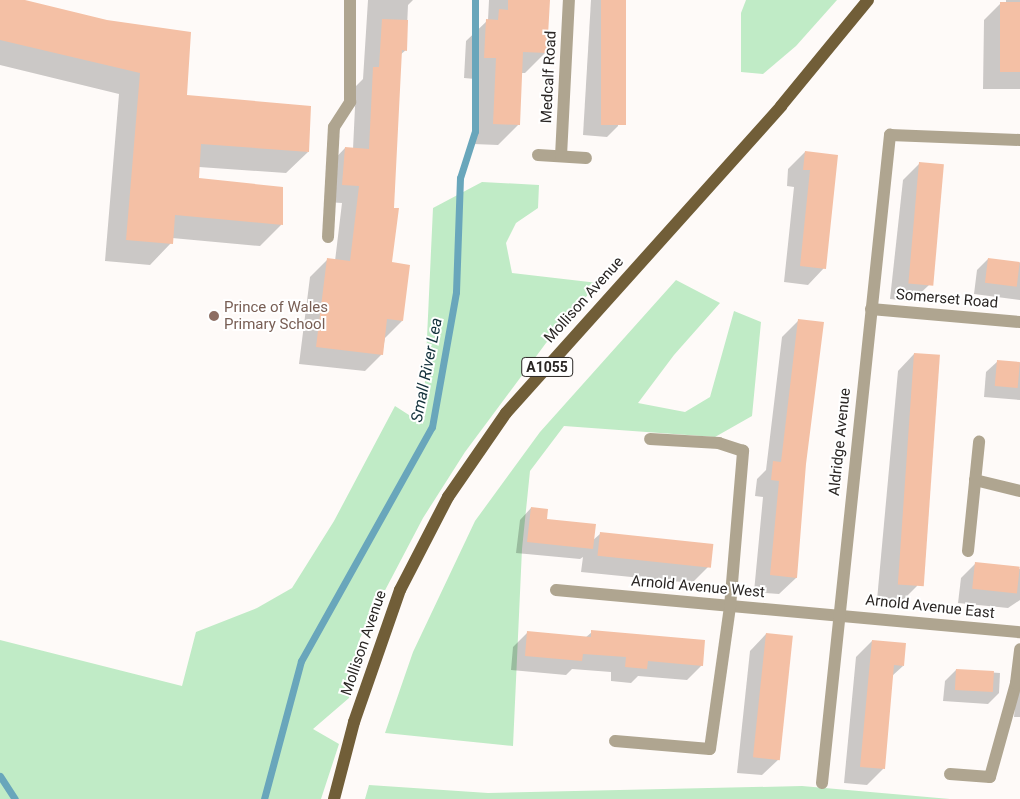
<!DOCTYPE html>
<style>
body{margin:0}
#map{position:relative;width:1020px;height:799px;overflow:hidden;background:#fefaf8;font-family:Roboto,sans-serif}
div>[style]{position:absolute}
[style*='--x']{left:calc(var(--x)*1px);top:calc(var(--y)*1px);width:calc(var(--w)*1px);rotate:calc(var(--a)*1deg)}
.green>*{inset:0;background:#c0ebc6}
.shadow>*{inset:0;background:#0003}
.stream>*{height:7px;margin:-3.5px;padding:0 3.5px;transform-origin:3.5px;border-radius:3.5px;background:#69a6bb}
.building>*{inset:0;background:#f4c0a5;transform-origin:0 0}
.minor>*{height:12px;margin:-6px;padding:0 6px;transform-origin:6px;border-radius:6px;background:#afa590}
.major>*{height:12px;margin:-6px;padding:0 6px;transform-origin:6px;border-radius:6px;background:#715e38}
.dots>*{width:14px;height:14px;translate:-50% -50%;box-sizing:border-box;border:2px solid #fff;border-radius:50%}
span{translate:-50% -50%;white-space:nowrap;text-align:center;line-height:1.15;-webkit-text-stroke:4px #fff;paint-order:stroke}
.shield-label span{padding:1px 4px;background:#fff;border:1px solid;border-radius:4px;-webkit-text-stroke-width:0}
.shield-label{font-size:14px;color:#2a2624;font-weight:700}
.street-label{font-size:15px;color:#2a2624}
.education-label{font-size:15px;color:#785e54}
.left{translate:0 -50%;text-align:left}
.water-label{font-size:16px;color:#13313b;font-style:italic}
</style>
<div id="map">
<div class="green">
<div style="clip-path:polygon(746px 0,837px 0,796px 46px,763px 74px,741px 72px,741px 13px)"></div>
<div style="clip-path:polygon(482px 182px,539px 185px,538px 208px,516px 223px,506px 243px,512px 273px,598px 283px,546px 343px,465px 452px,423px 518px,360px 638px,349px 698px,313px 729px,339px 744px,321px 799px,0 799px,0 640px,182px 686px,196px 632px,257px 608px,292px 588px,334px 521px,395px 406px,423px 424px,433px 208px)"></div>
<div style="clip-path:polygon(676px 280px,720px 303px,674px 355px,638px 403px,685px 412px,710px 397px,734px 311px,761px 322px,752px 416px,715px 437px,564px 426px,530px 471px,522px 549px,513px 746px,385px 733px,413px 652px,475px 521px,540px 432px)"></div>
<div style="clip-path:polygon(369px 785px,488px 793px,802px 786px,950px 799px,365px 799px)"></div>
</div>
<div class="shadow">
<div style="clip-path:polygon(0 0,20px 0,185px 96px,308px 152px,286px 173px,199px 167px,198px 180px,281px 188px,281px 225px,260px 246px,172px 238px,171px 243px,150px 265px,105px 261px,119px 94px,0 65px)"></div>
<div style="clip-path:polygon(368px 0,413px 0,408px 5px,406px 50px,400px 55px,391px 264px,402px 321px,385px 338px,382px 354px,365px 371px,299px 364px,310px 277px,327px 260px,335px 261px,342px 203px,326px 202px,328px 166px,345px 148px,353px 149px,356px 86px,363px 79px)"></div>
<div style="clip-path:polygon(489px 0,549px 0,546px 52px,525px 73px,521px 73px,519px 124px,498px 145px,473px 144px,475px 79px,464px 78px,466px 41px,488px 20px)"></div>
<div style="clip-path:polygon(591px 0,625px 0,618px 126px,607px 137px,583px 135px)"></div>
<div style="clip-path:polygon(1006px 0,1020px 0,1020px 89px,983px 89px,984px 20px,1001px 3px,1006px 3px)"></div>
<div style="clip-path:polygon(805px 152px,837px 156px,824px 268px,808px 285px,784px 282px,794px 187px,787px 186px,788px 169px)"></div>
<div style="clip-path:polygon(920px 163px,929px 285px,912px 301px,890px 299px,903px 180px)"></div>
<div style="clip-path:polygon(988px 259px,1020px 263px,1020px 300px,974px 294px,977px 270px)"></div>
<div style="clip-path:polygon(799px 320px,805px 464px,796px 578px,779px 594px,754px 592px,763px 497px,755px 496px,757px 479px,766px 470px,782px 337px)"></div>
<div style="clip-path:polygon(914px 354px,917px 586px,900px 603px,877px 600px,898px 371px)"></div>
<div style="clip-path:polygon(998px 361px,1020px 363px,1020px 400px,984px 397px,986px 372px)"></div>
<div style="clip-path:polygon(531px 508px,546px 520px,592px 541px,600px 534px,709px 566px,692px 583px,581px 572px,583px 557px,580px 559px,516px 553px,520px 520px)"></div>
<div style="clip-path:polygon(975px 564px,1020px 569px,1020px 600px,1008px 608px,958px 603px,961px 578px)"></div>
<div style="clip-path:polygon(528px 632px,585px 638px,592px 632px,702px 665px,687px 680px,638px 676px,631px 683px,611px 681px,611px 672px,572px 669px,566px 675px,511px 670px,513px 647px)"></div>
<div style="clip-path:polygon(766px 634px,779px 759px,762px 775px,737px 773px,750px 651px)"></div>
<div style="clip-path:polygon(872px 641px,903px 666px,892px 676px,883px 769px,867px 785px,844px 783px,856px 657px)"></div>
<div style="clip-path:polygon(956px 670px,1000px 673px,999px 693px,988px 704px,943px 701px,945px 681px)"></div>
<div style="clip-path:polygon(1020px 691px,1020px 717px,1014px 717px,1016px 694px)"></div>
</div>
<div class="stream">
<div style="--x:0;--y:776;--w:27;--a:57"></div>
<div style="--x:264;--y:799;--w:143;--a:-75"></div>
<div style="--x:301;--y:661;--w:268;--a:-60.8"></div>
<div style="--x:432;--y:427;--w:137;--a:-79.9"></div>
<div style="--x:456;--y:292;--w:114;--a:-88"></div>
<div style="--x:460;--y:178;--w:49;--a:-72.3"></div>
<div style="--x:475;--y:131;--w:131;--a:-90"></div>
</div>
<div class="building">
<div style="clip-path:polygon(0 0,25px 0,107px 20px,191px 32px,187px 95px,311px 106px,309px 152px,201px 144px,199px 178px,283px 187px,283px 225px,175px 215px,173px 244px,126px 240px,140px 73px,0 40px)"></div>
<div style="clip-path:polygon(508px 0,550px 0,547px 53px,523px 52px,520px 125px,493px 124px,496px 58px,484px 58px,486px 19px,498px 20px,499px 9px,508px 10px)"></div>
<div style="left:601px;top:0;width:25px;height:125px"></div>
<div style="left:1000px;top:2px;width:20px;height:70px"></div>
<div style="clip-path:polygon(382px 19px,408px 20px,407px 51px,402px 50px,394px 208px,399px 208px,392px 262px,410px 265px,403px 321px,387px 319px,383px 355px,316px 347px,327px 258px,350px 261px,359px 186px,342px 185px,345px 147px,369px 149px,373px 67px,379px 67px)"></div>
<div style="clip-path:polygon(805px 151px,838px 155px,826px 269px,800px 266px,810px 170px,803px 170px)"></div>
<div style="left:919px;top:162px;width:25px;height:122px;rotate:5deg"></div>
<div style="left:988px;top:258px;width:32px;height:25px;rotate:7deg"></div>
<div style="clip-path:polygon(798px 319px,824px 322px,806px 464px,797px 578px,770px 575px,779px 481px,771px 480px,773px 461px,781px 462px)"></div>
<div style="left:914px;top:353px;width:26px;height:232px;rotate:4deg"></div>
<div style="left:997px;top:360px;width:23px;height:26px;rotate:5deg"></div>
<div style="clip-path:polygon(531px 507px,548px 509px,547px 519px,596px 524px,593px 549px,527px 542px)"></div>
<div style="left:600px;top:532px;width:114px;height:24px;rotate:6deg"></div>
<div style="left:975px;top:562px;width:45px;height:27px;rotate:6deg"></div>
<div style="clip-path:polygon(591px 630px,705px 640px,703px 666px,648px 661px,647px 669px,625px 667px,626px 657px,583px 654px,582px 661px,525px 656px,527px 631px,591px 637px)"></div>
<div style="left:766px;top:633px;width:27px;height:125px;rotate:6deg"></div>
<div style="clip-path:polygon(872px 640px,906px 643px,904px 666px,894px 665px,885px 769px,860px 767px)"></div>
<div style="left:956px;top:669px;width:38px;height:21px;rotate:3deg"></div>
</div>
<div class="minor">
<div style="--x:538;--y:155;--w:48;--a:3.6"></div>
<div style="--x:561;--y:156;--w:156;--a:-87.1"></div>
<div style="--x:328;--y:237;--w:110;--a:-86.9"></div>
<div style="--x:334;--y:127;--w:30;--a:-57"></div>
<div style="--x:350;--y:102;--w:102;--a:-90"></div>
<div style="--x:871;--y:309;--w:150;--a:5"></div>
<div style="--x:975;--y:480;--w:46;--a:13.7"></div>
<div style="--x:968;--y:551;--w:110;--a:-84.2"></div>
<div style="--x:556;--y:590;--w:466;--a:5.2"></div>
<div style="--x:615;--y:741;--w:95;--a:4.8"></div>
<div style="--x:710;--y:749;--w:143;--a:-82"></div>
<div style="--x:730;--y:607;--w:157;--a:-85.2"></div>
<div style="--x:743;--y:451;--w:25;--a:-162"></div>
<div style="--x:719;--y:443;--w:69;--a:-176.7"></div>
<div style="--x:950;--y:774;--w:40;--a:4.3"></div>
<div style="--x:990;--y:777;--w:98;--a:-74.5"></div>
<div style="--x:1016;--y:683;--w:34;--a:-83"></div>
<div style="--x:822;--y:783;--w:652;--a:-84.01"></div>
<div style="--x:890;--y:135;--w:130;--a:2.2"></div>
</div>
<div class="major">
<div style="--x:334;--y:799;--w:80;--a:-75.4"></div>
<div style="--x:354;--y:722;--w:140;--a:-70.8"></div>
<div style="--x:400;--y:590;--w:105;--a:-62.7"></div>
<div style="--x:448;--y:497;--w:102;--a:-55.4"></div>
<div style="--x:506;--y:413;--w:412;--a:-48.1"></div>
<div style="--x:781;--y:106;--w:137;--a:-50.6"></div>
</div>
<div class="dots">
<div style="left:214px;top:316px;background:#8d6e63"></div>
</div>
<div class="shield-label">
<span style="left:547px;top:367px">A1055</span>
</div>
<div class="street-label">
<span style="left:549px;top:77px;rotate:-87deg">Medcalf Road</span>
<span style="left:947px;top:299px;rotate:5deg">Somerset Road</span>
<span style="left:584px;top:300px;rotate:-48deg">Mollison Avenue</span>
<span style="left:840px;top:442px;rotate:-84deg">Aldridge Avenue</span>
<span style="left:698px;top:587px;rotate:5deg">Arnold Avenue West</span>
<span style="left:930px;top:607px;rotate:6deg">Arnold Avenue East</span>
<span style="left:364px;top:643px;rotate:-71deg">Mollison Avenue</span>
</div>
<div class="education-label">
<span class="left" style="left:224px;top:316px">Prince of Wales<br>Primary School</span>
</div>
<div class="water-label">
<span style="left:427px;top:370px;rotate:-79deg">Small River Lea</span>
</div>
</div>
